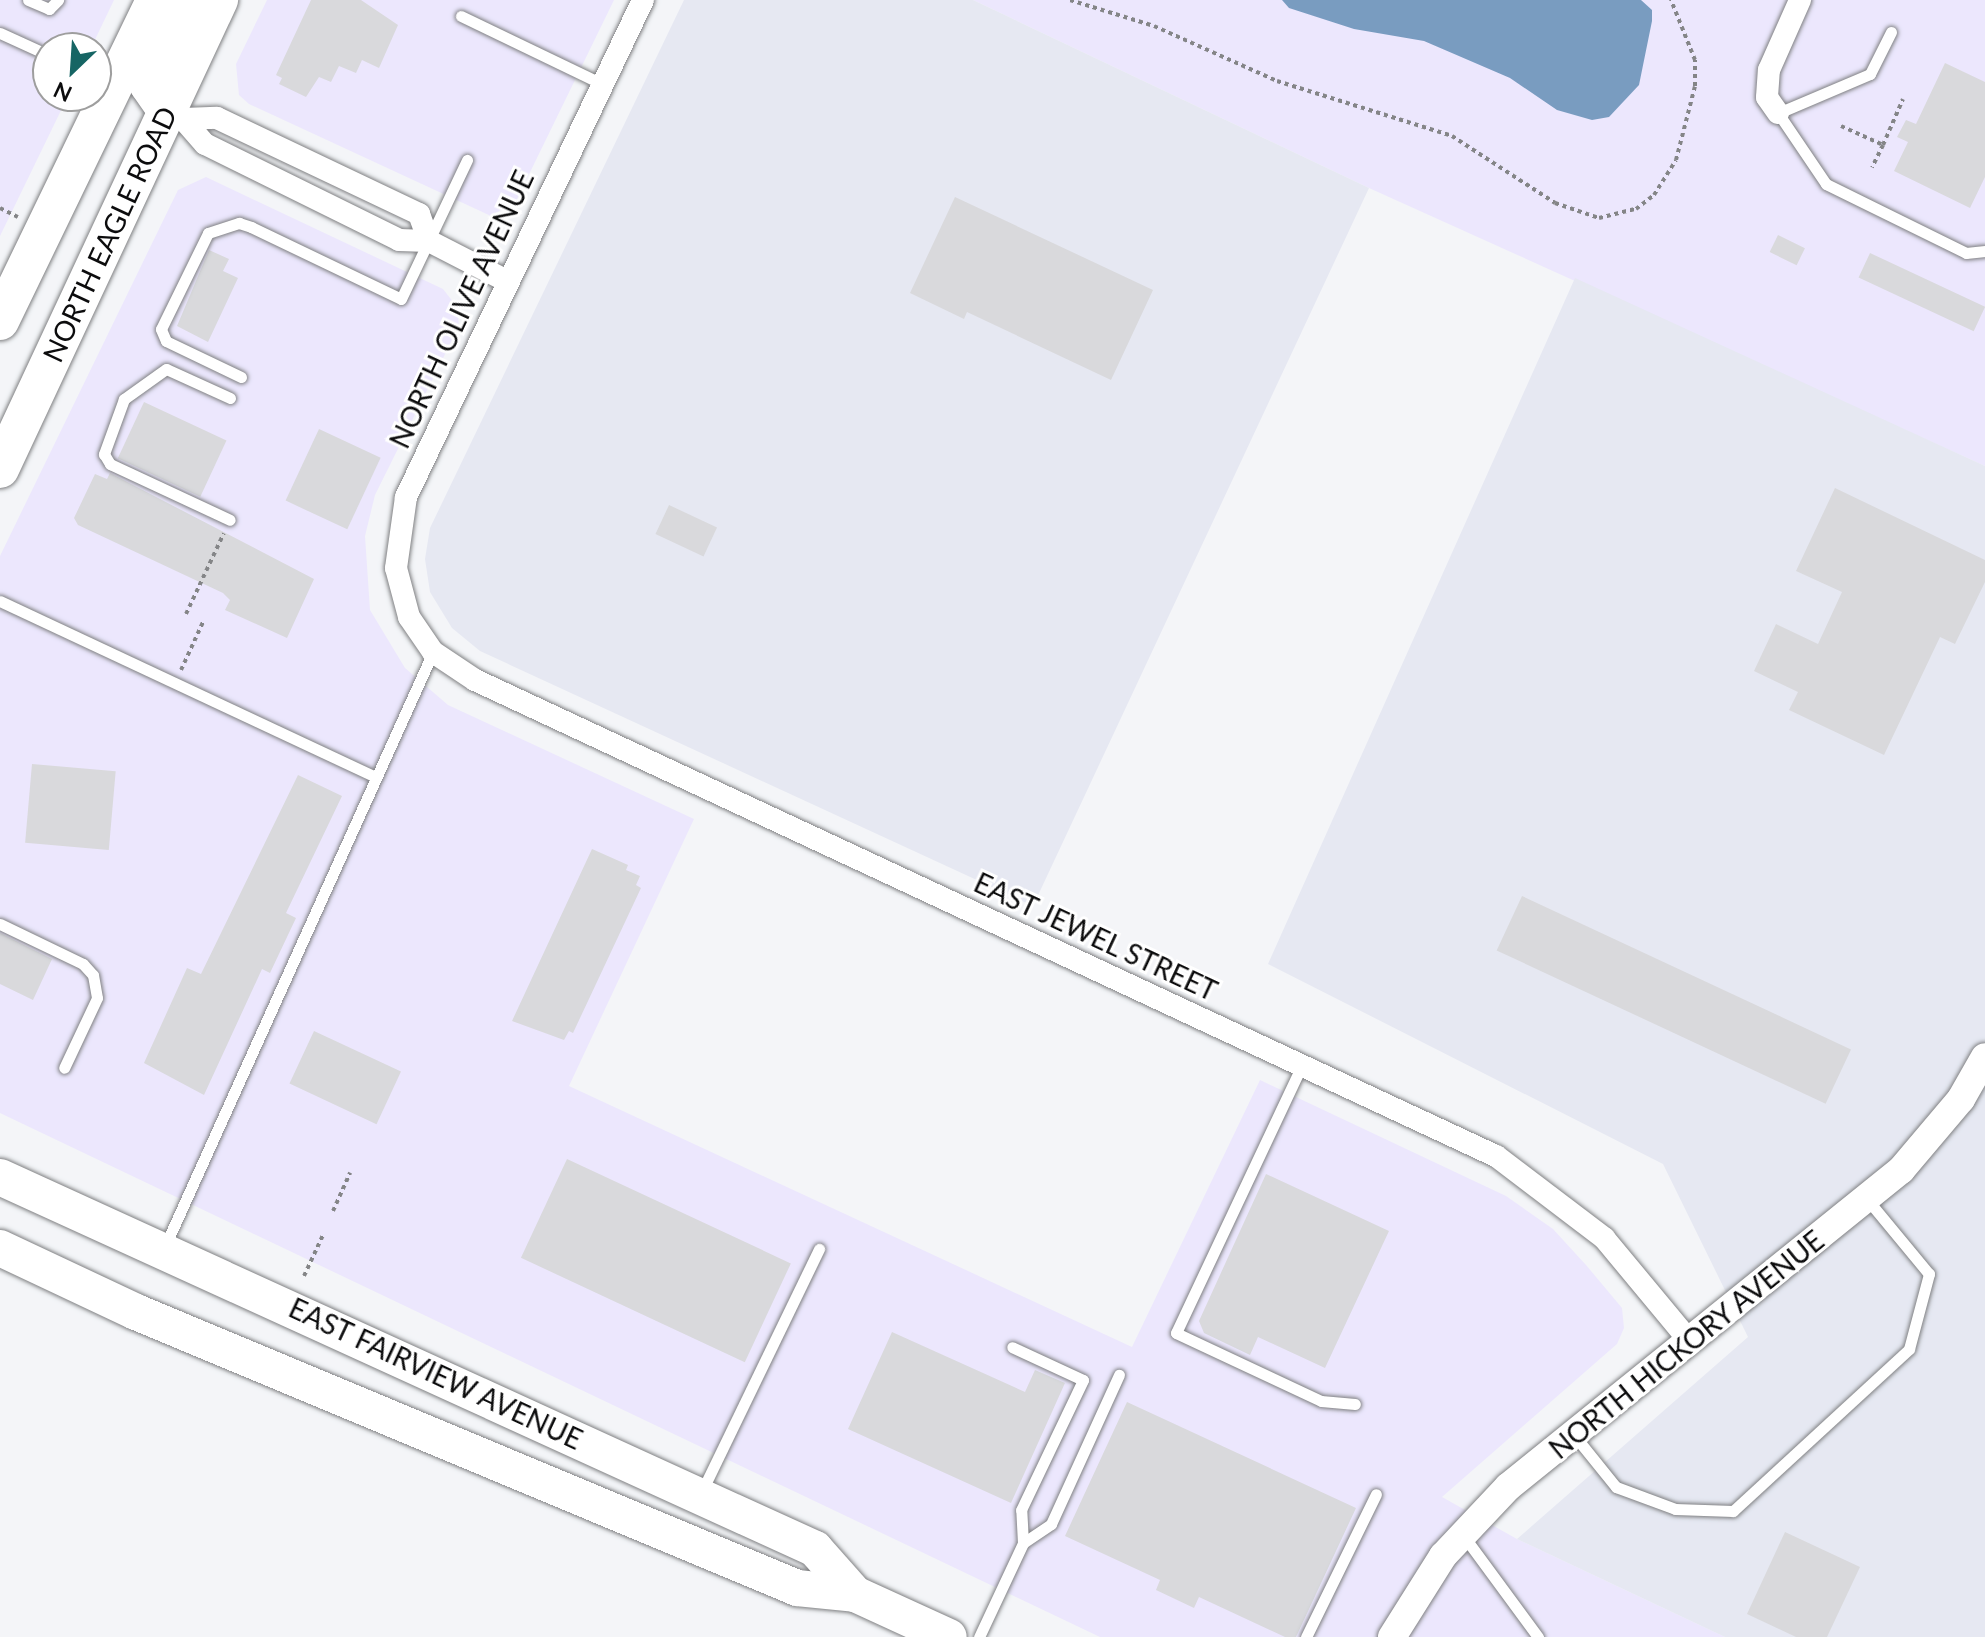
<!DOCTYPE html>
<style>
body{margin:0}
#map{position:relative;width:1985px;height:1637px;overflow:hidden;background:#f4f5f8;font-family:Lato,sans-serif}
div>[style]{position:absolute}
[style*='--x']{left:calc(var(--x)*1px);top:calc(var(--y)*1px);width:calc(var(--w)*1px);rotate:calc(var(--a)*1deg)}
.commercial>*{inset:0;background:#ece7fd}
.built>*{inset:0;background:#e6e8f2}
.water>*{inset:0;background:#799cc0}
.building>*{inset:0;background:#d9d9dc;transform-origin:0 0}
.path>*{height:4px;margin-top:-2px;transform-origin:0;background:repeating-linear-gradient(90deg,#848587 0 4px,transparent 0 8px)}
.roads{filter:drop-shadow(0 0 2px #7f8082) drop-shadow(0 0 2px #7f8082)}
.service>*{height:11px;margin:-5.5px;padding:0 5.5px;transform-origin:5.5px;border-radius:5.5px;background:#fff}
.minor>*{height:22px;margin:-11px;padding:0 11px;transform-origin:11px;border-radius:11px;background:#fff}
.tertiary>*{height:28px;margin:-14px;padding:0 14px;transform-origin:14px;border-radius:14px;background:#fff}
.primary>*{height:36px;margin:-18px;padding:0 18px;transform-origin:18px;border-radius:18px;background:#fff}
.trunk>*{height:38px;margin:-19px;padding:0 19px;transform-origin:19px;border-radius:19px;background:#fff}
span{translate:-50% -50%;white-space:nowrap;text-align:center;line-height:1.15;-webkit-text-stroke:6px #fff;paint-order:stroke}
.street-label{font-size:28px;color:#0c0c0d}
.north{position:absolute;left:32px;top:32px;width:80px;height:80px;box-sizing:border-box;background:#fff;border:2px solid #9e9e9e;border-radius:50%;rotate:205deg;font-size:22px;font-weight:700;line-height:32px;text-align:center;color:#0c0c0d}
.north::after{content:'';display:block;margin:auto;width:28px;height:36px;background:#166564;clip-path:polygon(50% 0,100% 100%,50% 72%,0 100%)}
</style>
<div id="map">
<div class="commercial">
<div style="clip-path:polygon(0 0,114px 0,91px 48px,48px 48px,48px 96px,68px 96px,0 236px)"></div>
<div style="clip-path:polygon(267px 0,614px 0,516px 201px,491px 216px,249px 104px,239px 95px,236px 64px)"></div>
<div style="clip-path:polygon(973px 0,1985px 0,1985px 466px,1369px 188px)"></div>
<div style="clip-path:polygon(206px 177px,443px 289px,457px 307px,459px 326px,375px 495px,365px 536px,370px 610px,405px 668px,448px 705px,694px 819px,569px 1086px,1132px 1347px,1260px 1080px,1506px 1196px,1553px 1229px,1586px 1265px,1622px 1308px,1624px 1328px,1617px 1344px,1442px 1497px,1517px 1539px,1725px 1637px,1100px 1637px,0 1113px,0 556px,178px 190px)"></div>
</div>
<div class="built">
<div style="clip-path:polygon(684px 0,973px 0,1369px 188px,1033px 906px,480px 651px,452px 628px,430px 592px,425px 559px,430px 528px)"></div>
<div style="clip-path:polygon(1575px 278px,1985px 466px,1985px 1637px,1725px 1637px,1517px 1539px,1748px 1337px,1663px 1164px,1268px 964px)"></div>
</div>
<div class="water">
<div style="clip-path:polygon(1282px 0,1641px 0,1652px 10px,1652px 21px,1639px 85px,1609px 117px,1592px 120px,1557px 110px,1510px 78px,1424px 41px,1354px 29px,1289px 8px)"></div>
</div>
<div class="building">
<div style="clip-path:polygon(311px 0,361px 0,398px 25px,379px 68px,362px 60px,356px 73px,339px 66px,331px 82px,319px 77px,306px 97px,279px 84px,282px 78px,276px 75px)"></div>
<div style="clip-path:polygon(1945px 63px,1985px 82px,1985px 177px,1970px 208px,1894px 171px,1908px 142px,1897px 137px,1906px 120px,1916px 124px)"></div>
<div style="clip-path:polygon(955px 197px,1153px 290px,1111px 380px,967px 312px,964px 319px,910px 293px)"></div>
<div style="left:1778px;top:235px;width:30px;height:19px;rotate:26deg"></div>
<div style="clip-path:polygon(209px 250px,229px 259px,223px 271px,238px 278px,208px 342px,177px 326px)"></div>
<div style="left:1870px;top:253px;width:127px;height:27px;rotate:25deg"></div>
<div style="left:144px;top:402px;width:91px;height:62px;rotate:25deg"></div>
<div style="left:319px;top:429px;width:68px;height:79px;rotate:25deg"></div>
<div style="clip-path:polygon(110px 473px,314px 579px,287px 638px,225px 610px,230px 600px,223px 593px,78px 525px,74px 518px,95px 474px,107px 479px)"></div>
<div style="clip-path:polygon(1835px 488px,1985px 560px,1985px 582px,1955px 644px,1940px 637px,1884px 755px,1789px 710px,1798px 692px,1754px 671px,1776px 624px,1818px 644px,1842px 592px,1796px 571px)"></div>
<div style="left:669px;top:505px;width:53px;height:32px;rotate:25deg"></div>
<div style="left:32px;top:764px;width:84px;height:79px;rotate:5deg"></div>
<div style="clip-path:polygon(298px 775px,342px 796px,286px 913px,296px 918px,270px 973px,262px 969px,204px 1095px,144px 1063px,187px 968px,201px 974px)"></div>
<div style="clip-path:polygon(592px 849px,628px 865px,626px 870px,640px 876px,636px 885px,641px 888px,573px 1033px,569px 1031px,564px 1040px,512px 1021px)"></div>
<div style="left:1522px;top:896px;width:363px;height:60px;rotate:25deg"></div>
<div style="clip-path:polygon(0 933px,52px 959px,33px 1000px,0 984px)"></div>
<div style="left:314px;top:1031px;width:96px;height:58px;rotate:25deg"></div>
<div style="left:567px;top:1159px;width:247px;height:109px;rotate:25deg"></div>
<div style="clip-path:polygon(1266px 1174px,1389px 1231px,1325px 1368px,1258px 1337px,1250px 1355px,1204px 1333px,1199px 1321px)"></div>
<div style="clip-path:polygon(892px 1332px,1025px 1392px,1035px 1370px,1065px 1383px,1011px 1503px,848px 1429px)"></div>
<div style="clip-path:polygon(1127px 1402px,1356px 1508px,1296px 1637px,1285px 1637px,1199px 1597px,1194px 1608px,1156px 1590px,1160px 1580px,1065px 1536px)"></div>
<div style="clip-path:polygon(1785px 1532px,1860px 1567px,1827px 1637px,1796px 1637px,1747px 1614px)"></div>
</div>
<div class="path">
<div style="--x:1070;--y:0;--w:88;--a:17.2"></div>
<div style="--x:1154;--y:26;--w:135;--a:24.1"></div>
<div style="--x:1277;--y:81;--w:183;--a:17.4"></div>
<div style="--x:1452;--y:136;--w:123;--a:33"></div>
<div style="--x:1555;--y:203;--w:46;--a:18.8"></div>
<div style="--x:1599;--y:218;--w:38;--a:-14"></div>
<div style="--x:1636;--y:209;--w:23;--a:-38"></div>
<div style="--x:1654;--y:195;--w:41;--a:-57.8"></div>
<div style="--x:1676;--y:160;--w:76;--a:-75.6"></div>
<div style="--x:1695;--y:86;--w:26;--a:-90"></div>
<div style="--x:1695;--y:60;--w:65;--a:-111.8"></div>
<div style="--x:1841;--y:126;--w:46;--a:24.3"></div>
<div style="--x:1883;--y:145;--w:25;--a:116"></div>
<div style="--x:1883;--y:145;--w:50;--a:-66.5"></div>
<div style="--x:0;--y:208;--w:20;--a:27"></div>
<div style="--x:186;--y:614;--w:89;--a:-64.9"></div>
<div style="--x:181;--y:670;--w:53;--a:-65.4"></div>
<div style="--x:333;--y:1211;--w:42;--a:-65.9"></div>
<div style="--x:304;--y:1276;--w:45;--a:-65.1"></div>
</div>
<div class="roads">
<div class="service">
<div style="--x:28;--y:0;--w:23;--a:23"></div>
<div style="--x:49;--y:9;--w:13;--a:-45"></div>
<div style="--x:461;--y:16;--w:157;--a:25.7"></div>
<div style="--x:1891;--y:32;--w:47;--a:116.6"></div>
<div style="--x:1870;--y:74;--w:100;--a:157"></div>
<div style="--x:1778;--y:113;--w:86;--a:55.9"></div>
<div style="--x:1826;--y:184;--w:156;--a:26.2"></div>
<div style="--x:1966;--y:253;--w:19;--a:-6"></div>
<div style="--x:0;--y:33;--w:53;--a:24.6"></div>
<div style="--x:241;--y:377;--w:83;--a:-154.4"></div>
<div style="--x:166;--y:341;--w:13;--a:-113"></div>
<div style="--x:161;--y:329;--w:107;--a:-63.9"></div>
<div style="--x:208;--y:233;--w:33;--a:-18"></div>
<div style="--x:239;--y:223;--w:13;--a:18"></div>
<div style="--x:251;--y:227;--w:166;--a:25.6"></div>
<div style="--x:401;--y:299;--w:154;--a:-64.6"></div>
<div style="--x:230;--y:398;--w:70;--a:-155.6"></div>
<div style="--x:166;--y:369;--w:52;--a:144.5"></div>
<div style="--x:124;--y:399;--w:59;--a:110"></div>
<div style="--x:104;--y:454;--w:12;--a:59"></div>
<div style="--x:110;--y:464;--w:132;--a:25"></div>
<div style="--x:0;--y:601;--w:415;--a:25.1"></div>
<div style="--x:0;--y:924;--w:92;--a:25.7"></div>
<div style="--x:83;--y:964;--w:15;--a:48"></div>
<div style="--x:93;--y:975;--w:23;--a:80"></div>
<div style="--x:97;--y:998;--w:77;--a:115.2"></div>
<div style="--x:1302;--y:1065;--w:296;--a:115.2"></div>
<div style="--x:1176;--y:1333;--w:160;--a:25.1"></div>
<div style="--x:1321;--y:1401;--w:34;--a:5"></div>
<div style="--x:165;--y:1246;--w:652;--a:-65.72"></div>
<div style="--x:1574;--y:1435;--w:67;--a:51.1"></div>
<div style="--x:1616;--y:1487;--w:63;--a:20.4"></div>
<div style="--x:1675;--y:1509;--w:58;--a:2"></div>
<div style="--x:1733;--y:1511;--w:239;--a:-42.6"></div>
<div style="--x:1909;--y:1349;--w:78;--a:-75.1"></div>
<div style="--x:1929;--y:1274;--w:97;--a:-129.6"></div>
<div style="--x:702;--y:1491;--w:269;--a:-64.2"></div>
<div style="--x:1463;--y:1535;--w:127;--a:53.7"></div>
<div style="--x:1023;--y:1543;--w:34;--a:-34"></div>
<div style="--x:1051;--y:1524;--w:164;--a:-65.5"></div>
<div style="--x:979;--y:1637;--w:104;--a:-64.9"></div>
<div style="--x:1023;--y:1543;--w:33;--a:-93"></div>
<div style="--x:1021;--y:1510;--w:144;--a:-64.5"></div>
<div style="--x:1083;--y:1380;--w:78;--a:-155.1"></div>
<div style="--x:1306;--y:1637;--w:159;--a:-63.9"></div>
</div>
<div class="minor">
<div style="--x:643;--y:0;--w:551;--a:115.49"></div>
<div style="--x:406;--y:497;--w:72;--a:98"></div>
<div style="--x:396;--y:568;--w:51;--a:75.1"></div>
<div style="--x:409;--y:617;--w:42;--a:55.6"></div>
<div style="--x:433;--y:652;--w:50;--a:33.7"></div>
<div style="--x:475;--y:680;--w:1127;--a:25"></div>
<div style="--x:1496;--y:1156;--w:136;--a:37.2"></div>
<div style="--x:1604;--y:1238;--w:130;--a:50.3"></div>
<div style="--x:167;--y:111;--w:18;--a:27"></div>
<div style="--x:183;--y:119;--w:33;--a:49"></div>
<div style="--x:205;--y:144;--w:216;--a:26.3"></div>
<div style="--x:399;--y:240;--w:30;--a:2"></div>
<div style="--x:429;--y:241;--w:85;--a:27.2"></div>
<div style="--x:1778;--y:113;--w:19;--a:-125"></div>
<div style="--x:1767;--y:97;--w:27;--a:-86"></div>
<div style="--x:1769;--y:70;--w:77;--a:-66.1"></div>
<div style="--x:183;--y:119;--w:34;--a:-2"></div>
<div style="--x:217;--y:118;--w:224;--a:25.4"></div>
<div style="--x:419;--y:214;--w:29;--a:70"></div>
</div>
<div class="tertiary">
<div style="--x:1392;--y:1637;--w:96;--a:-57.8"></div>
<div style="--x:1443;--y:1556;--w:95;--a:-46.7"></div>
<div style="--x:1508;--y:1487;--w:505;--a:-38.89"></div>
<div style="--x:1901;--y:1170;--w:93;--a:-49.8"></div>
<div style="--x:1961;--y:1099;--w:48;--a:-60.3"></div>
</div>
<div class="primary">
<div style="--x:0;--y:1177;--w:896;--a:24.53"></div>
<div style="--x:815;--y:1549;--w:60;--a:48.4"></div>
<div style="--x:0;--y:1248;--w:150;--a:25.2"></div>
<div style="--x:136;--y:1312;--w:716;--a:22.66"></div>
<div style="--x:797;--y:1588;--w:58;--a:5.9"></div>
<div style="--x:855;--y:1594;--w:103;--a:24.6"></div>
</div>
<div class="trunk">
<div style="--x:167;--y:111;--w:32;--a:-125"></div>
<div style="--x:149;--y:85;--w:92;--a:-67.6"></div>
<div style="--x:0;--y:321;--w:356;--a:-64.2"></div>
<div style="--x:0;--y:469;--w:518;--a:-64.97"></div>
</div>
</div>
<div class="street-label">
<span style="left:109px;top:234px;rotate:-65deg">NORTH EAGLE ROAD</span>
<span style="left:461px;top:309px;rotate:-65deg">NORTH OLIVE AVENUE</span>
<span style="left:1096px;top:936px;rotate:25deg">EAST JEWEL STREET</span>
<span style="left:1686px;top:1344px;rotate:-39deg">NORTH HICKORY AVENUE</span>
<span style="left:436px;top:1373px;rotate:25deg">EAST FAIRVIEW AVENUE</span>
</div>
<div class="north">N</div>
</div>
